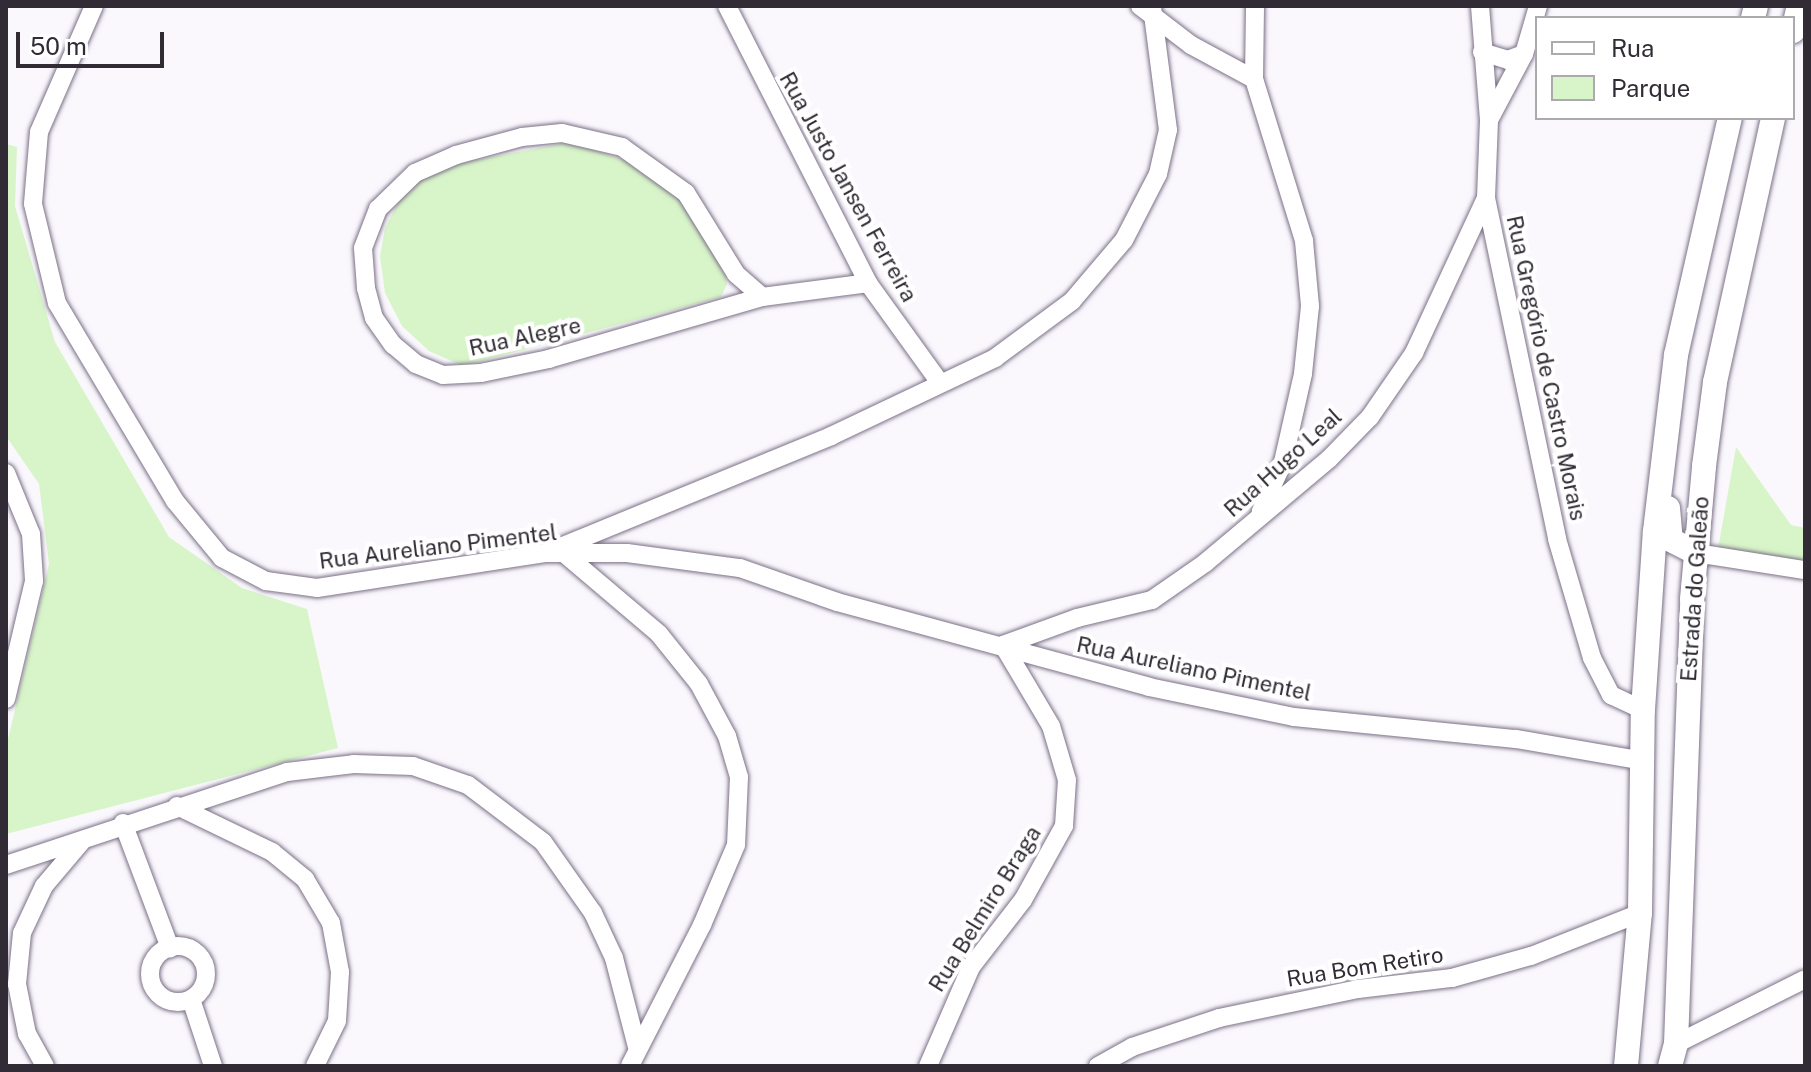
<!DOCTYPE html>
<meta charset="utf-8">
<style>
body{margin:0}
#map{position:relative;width:1811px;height:1072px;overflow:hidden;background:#faf8fd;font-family:"Public Sans",sans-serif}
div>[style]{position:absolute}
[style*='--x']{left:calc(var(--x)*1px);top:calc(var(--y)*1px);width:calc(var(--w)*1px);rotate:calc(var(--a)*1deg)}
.green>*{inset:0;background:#d8f5c9}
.roads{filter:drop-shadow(0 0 2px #7c7087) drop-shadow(0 0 2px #7c7087)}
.minor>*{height:18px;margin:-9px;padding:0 9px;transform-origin:9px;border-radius:9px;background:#fff}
.minor>.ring{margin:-9px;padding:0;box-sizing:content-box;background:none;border:18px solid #fff;border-radius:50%}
.secondary>*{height:24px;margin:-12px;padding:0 12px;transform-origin:12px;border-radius:12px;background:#fff}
span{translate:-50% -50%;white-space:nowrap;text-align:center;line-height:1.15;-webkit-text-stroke:8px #fff;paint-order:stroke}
.street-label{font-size:22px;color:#302b34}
.frame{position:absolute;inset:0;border:8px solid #302b34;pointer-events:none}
.legend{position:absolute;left:1535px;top:16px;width:260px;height:104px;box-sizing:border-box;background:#fff;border:2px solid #acaaae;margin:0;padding:10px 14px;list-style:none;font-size:24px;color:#302b34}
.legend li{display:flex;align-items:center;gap:16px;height:40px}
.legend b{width:40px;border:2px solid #acaaae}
.scale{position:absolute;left:16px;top:32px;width:148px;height:36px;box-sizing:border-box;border:4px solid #302b34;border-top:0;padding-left:10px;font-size:24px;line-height:28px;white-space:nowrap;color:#302b34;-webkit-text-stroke:6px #fff;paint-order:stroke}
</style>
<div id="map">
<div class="green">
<div style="clip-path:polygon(571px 142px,636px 164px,681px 199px,724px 270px,727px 284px,721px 297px,463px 366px,429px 351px,402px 326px,385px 293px,380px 256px,385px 228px,398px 202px,418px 180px,443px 166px)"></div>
<div style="clip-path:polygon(6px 144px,17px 147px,15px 206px,55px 342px,169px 537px,242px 588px,307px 609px,338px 748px,6px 834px,6px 748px,49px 564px,39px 484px,6px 436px)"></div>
<div style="clip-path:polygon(1736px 447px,1791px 525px,1805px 528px,1805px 563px,1718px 549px)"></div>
</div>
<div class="roads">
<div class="minor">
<div style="--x:94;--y:6;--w:137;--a:113.6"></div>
<div style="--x:39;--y:132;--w:72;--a:94.8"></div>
<div style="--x:33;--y:204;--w:102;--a:76.4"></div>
<div style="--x:57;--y:303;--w:230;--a:59.2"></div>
<div style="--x:175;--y:501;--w:74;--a:50.5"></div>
<div style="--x:222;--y:558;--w:50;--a:27.6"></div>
<div style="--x:266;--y:581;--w:51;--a:7.8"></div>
<div style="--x:317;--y:588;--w:232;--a:-8.7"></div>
<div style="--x:546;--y:553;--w:81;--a:0"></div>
<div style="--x:627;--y:553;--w:114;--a:7.6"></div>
<div style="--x:740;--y:568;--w:103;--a:19.3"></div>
<div style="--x:837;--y:602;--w:323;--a:15.2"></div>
<div style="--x:1149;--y:687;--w:148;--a:11.7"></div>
<div style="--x:1294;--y:717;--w:223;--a:5.7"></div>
<div style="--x:1516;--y:739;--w:129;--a:9.8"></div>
<div style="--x:727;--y:6;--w:311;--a:63"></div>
<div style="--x:868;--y:283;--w:123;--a:54.2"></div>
<div style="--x:1140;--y:6;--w:64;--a:37.4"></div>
<div style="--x:1191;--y:45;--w:72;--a:28.4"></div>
<div style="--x:1254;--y:79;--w:170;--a:72.8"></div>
<div style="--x:1304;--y:241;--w:65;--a:84.7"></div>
<div style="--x:1310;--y:306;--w:68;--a:95.9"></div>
<div style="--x:1303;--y:374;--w:90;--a:102.8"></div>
<div style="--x:1283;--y:462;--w:54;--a:114.2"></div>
<div style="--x:1480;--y:6;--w:114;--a:85.5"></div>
<div style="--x:1489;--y:120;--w:78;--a:92.2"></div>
<div style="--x:1486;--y:198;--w:348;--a:78.2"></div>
<div style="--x:1557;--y:539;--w:124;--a:73.6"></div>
<div style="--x:1592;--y:658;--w:42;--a:62.8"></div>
<div style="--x:1611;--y:695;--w:35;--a:25"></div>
<div style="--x:1482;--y:52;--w:27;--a:17"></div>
<div style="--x:1508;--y:60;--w:17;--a:-21"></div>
<div style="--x:1254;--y:79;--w:73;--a:-89.2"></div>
<div style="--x:1489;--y:120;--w:75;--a:-62.1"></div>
<div style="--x:1524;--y:54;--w:50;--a:-73.7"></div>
<div style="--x:562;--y:133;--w:62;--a:13.1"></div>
<div style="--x:622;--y:147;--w:79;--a:35.7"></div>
<div style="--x:686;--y:193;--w:95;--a:58.3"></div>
<div style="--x:736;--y:274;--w:35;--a:41"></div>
<div style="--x:762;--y:297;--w:222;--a:163.8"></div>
<div style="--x:549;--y:359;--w:69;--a:168.4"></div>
<div style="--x:481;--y:373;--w:38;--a:177"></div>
<div style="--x:443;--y:375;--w:29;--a:-158"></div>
<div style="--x:416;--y:364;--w:30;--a:-140"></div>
<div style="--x:393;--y:345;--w:33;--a:-125"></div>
<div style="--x:374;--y:318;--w:31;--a:-105"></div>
<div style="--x:366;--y:288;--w:40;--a:-94.3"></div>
<div style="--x:363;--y:248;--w:42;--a:-69"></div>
<div style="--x:378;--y:209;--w:52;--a:-44.2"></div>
<div style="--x:415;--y:173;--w:45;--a:-23.7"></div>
<div style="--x:456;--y:155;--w:68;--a:-15.3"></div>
<div style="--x:522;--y:137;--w:40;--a:-5.7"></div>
<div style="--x:762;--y:297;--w:107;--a:-7.5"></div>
<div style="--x:6;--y:473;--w:66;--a:67.7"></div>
<div style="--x:31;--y:534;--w:47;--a:86.3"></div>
<div style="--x:34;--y:581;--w:121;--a:103.3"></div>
<div style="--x:551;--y:551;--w:303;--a:-22.3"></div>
<div style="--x:831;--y:436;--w:182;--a:-25.4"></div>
<div style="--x:995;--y:358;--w:96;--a:-36.5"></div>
<div style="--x:1072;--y:301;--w:80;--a:-49.6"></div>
<div style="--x:1124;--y:240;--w:74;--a:-62.7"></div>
<div style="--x:1158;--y:174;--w:45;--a:-77.2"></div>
<div style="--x:1168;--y:130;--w:125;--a:-97.4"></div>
<div style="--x:1696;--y:553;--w:110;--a:8.9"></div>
<div style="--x:566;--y:555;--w:122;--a:40.3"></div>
<div style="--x:659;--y:634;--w:64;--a:51.3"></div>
<div style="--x:699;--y:684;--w:59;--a:61.7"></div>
<div style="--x:727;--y:736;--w:43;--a:73.7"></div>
<div style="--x:739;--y:777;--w:68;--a:92.5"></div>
<div style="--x:736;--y:845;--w:87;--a:113"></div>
<div style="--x:702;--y:925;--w:158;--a:117.1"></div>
<div style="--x:177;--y:806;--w:106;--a:25.8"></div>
<div style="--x:272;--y:852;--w:43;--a:39.3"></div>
<div style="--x:305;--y:879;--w:51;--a:59.4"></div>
<div style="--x:331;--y:923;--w:50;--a:79.6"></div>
<div style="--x:340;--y:972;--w:49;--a:93.5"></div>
<div style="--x:337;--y:1021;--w:50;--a:116.1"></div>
<div style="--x:123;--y:823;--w:134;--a:69.4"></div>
<div style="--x:6;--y:865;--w:296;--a:-18.3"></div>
<div style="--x:287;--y:772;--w:67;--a:-6.8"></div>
<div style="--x:354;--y:764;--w:59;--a:1.9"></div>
<div style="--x:413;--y:766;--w:58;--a:19.1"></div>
<div style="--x:468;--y:785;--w:94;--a:37.2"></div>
<div style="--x:543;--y:842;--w:87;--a:54.8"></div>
<div style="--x:593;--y:913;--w:50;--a:65"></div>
<div style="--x:614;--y:958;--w:92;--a:75.5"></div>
<div class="ring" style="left:150px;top:946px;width:38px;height:38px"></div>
<div style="--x:191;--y:999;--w:71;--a:71.8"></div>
<div style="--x:1676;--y:1044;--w:144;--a:-26.7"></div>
<div style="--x:45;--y:1066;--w:37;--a:-119"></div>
<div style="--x:27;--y:1034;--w:51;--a:-101.3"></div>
<div style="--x:17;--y:984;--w:51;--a:-84.4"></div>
<div style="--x:22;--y:933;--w:52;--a:-64.9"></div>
<div style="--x:44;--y:886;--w:59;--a:-49.8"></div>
<div style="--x:928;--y:1066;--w:108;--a:-66.5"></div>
<div style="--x:971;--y:967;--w:85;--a:-52.2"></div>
<div style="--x:1023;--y:900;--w:85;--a:-61"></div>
<div style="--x:1064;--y:826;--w:46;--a:-86.3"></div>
<div style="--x:1067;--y:780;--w:56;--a:-106.5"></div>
<div style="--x:1051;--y:726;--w:94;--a:-120.7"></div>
<div style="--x:1003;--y:645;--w:79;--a:-20"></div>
<div style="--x:1077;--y:618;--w:77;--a:-13.5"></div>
<div style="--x:1152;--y:600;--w:65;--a:-34.9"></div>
<div style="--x:1205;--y:563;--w:162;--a:-40"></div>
<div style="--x:1329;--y:459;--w:59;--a:-45.7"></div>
<div style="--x:1370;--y:417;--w:78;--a:-55.5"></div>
<div style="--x:1414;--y:353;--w:171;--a:-65.1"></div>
<div style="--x:1098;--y:1066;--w:39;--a:-29"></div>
<div style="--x:1132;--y:1047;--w:92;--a:-18.4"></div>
<div style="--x:1219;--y:1018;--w:142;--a:-11.8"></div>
<div style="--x:1358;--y:989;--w:95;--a:-6.7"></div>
<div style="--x:1452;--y:978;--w:82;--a:-15.6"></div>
<div style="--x:1531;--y:956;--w:117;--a:-21.5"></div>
</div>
<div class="secondary">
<div style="--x:1753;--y:18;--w:12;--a:-76"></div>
<div style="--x:1793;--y:31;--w:26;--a:-77"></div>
<div style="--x:1668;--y:508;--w:32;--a:85"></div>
<div style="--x:1671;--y:540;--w:28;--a:27"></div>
<div style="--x:1626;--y:1066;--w:154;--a:-84.8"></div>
<div style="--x:1640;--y:913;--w:203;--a:-89.2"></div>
<div style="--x:1643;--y:710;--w:179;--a:-86.2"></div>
<div style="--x:1655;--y:531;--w:177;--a:-83.2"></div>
<div style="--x:1676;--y:355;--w:243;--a:-77.2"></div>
<div style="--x:1670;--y:1066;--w:23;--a:-75"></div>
<div style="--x:1676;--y:1044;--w:445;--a:-87.9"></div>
<div style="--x:1692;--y:599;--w:134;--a:-84.8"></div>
<div style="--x:1704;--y:466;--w:85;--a:-82.5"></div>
<div style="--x:1715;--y:382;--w:270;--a:-77.6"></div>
</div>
</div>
<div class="street-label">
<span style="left:848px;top:187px;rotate:61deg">Rua Justo Jansen Ferreira</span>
<span style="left:525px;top:337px;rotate:-12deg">Rua Alegre</span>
<span style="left:1546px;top:368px;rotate:78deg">Rua Gregório de Castro Morais</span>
<span style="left:1283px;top:463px;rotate:-42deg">Rua Hugo Leal</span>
<span style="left:438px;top:547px;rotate:-7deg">Rua Aureliano Pimentel</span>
<span style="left:1695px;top:589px;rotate:-86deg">Estrada do Galeão</span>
<span style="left:1194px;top:669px;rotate:12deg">Rua Aureliano Pimentel</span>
<span style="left:985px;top:909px;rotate:-58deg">Rua Belmiro Braga</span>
<span style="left:1365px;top:967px;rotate:-9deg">Rua Bom Retiro</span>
</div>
<div class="frame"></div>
<ul class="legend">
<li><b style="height:10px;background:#fff"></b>Rua</li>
<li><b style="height:22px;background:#d8f5c9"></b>Parque</li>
</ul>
<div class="scale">50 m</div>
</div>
